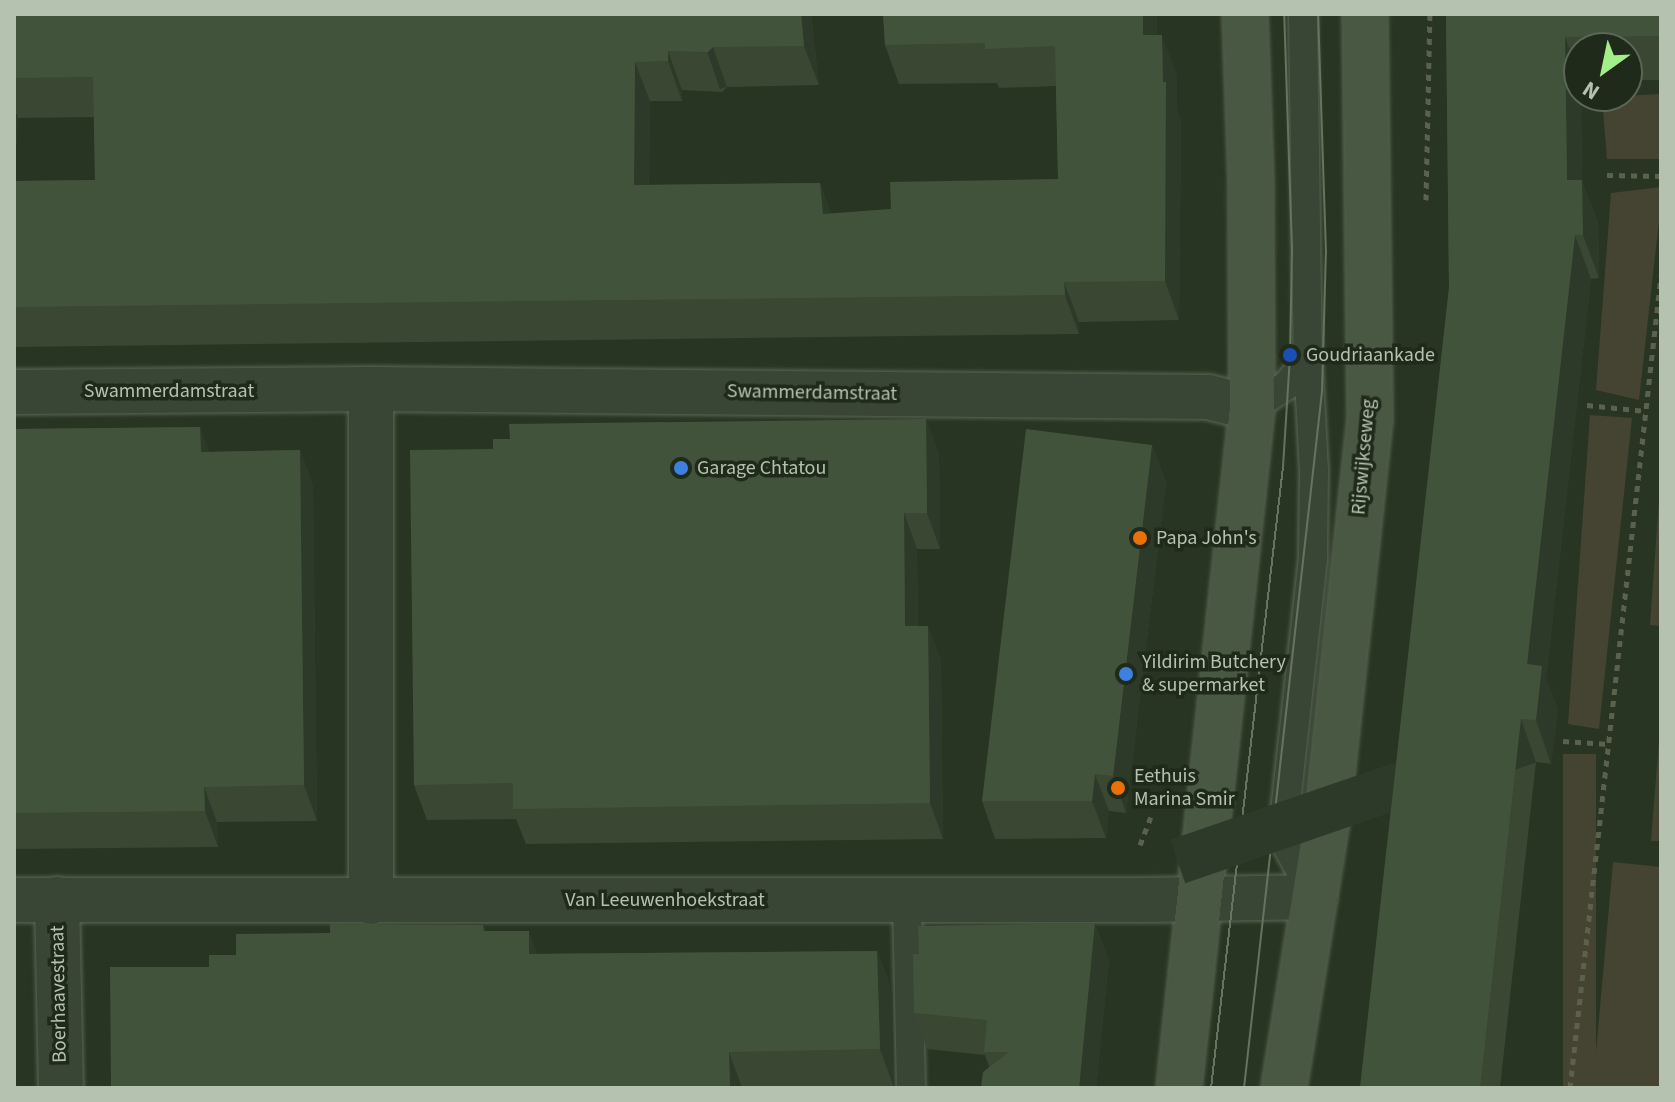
<!DOCTYPE html>
<style>
body{margin:0}
#map{position:relative;width:1675px;height:1102px;overflow:hidden;background:#283522;font-family:"Source Sans 3",sans-serif}
div>[style]{position:absolute}
[style*='--x']{left:calc(var(--x)*1px);top:calc(var(--y)*1px);width:calc(var(--w)*1px);rotate:calc(var(--a)*1deg)}
.green>*{inset:0;background:#454331;transform-origin:0 0}
.path>*{height:5px;margin-top:-2.5px;transform-origin:0;background:repeating-linear-gradient(90deg,#5c614e 0 6px,transparent 0 12px)}
.roads{filter:drop-shadow(0 0 2px #5a6655) drop-shadow(0 0 2px #5a6655)}
.service>*{height:28px;margin:-14px;padding:0 14px;transform-origin:14px;border-radius:14px;background:#3a4635}
.minor>*{height:44px;margin:-22px;padding:0 22px;transform-origin:22px;border-radius:22px;background:#3a4635}
.secondary>*{height:44px;margin:-22px;padding:0 22px;transform-origin:22px;border-radius:22px;background:#495843}
.tram>*{height:2px;margin:-1px;padding:0 1px;transform-origin:1px;border-radius:1px;background:#64745e}
.wall>*{inset:0;background:#394733}
.shaded-wall>*{inset:0;background:#2e3a29;transform-origin:0 0}
.building>*{inset:0;background:#42533b}
.dots>*{width:22px;height:22px;translate:-50% -50%;box-sizing:border-box;border:4px solid #1f2a1a;border-radius:50%}
span{translate:-50% -50%;white-space:nowrap;text-align:center;line-height:1.15;-webkit-text-stroke:7px #1f2a1a;paint-order:stroke}
.poi-label{font-size:20px;color:#b4c2af}
.left{translate:0 -50%;text-align:left}
.street-label{font-size:20px;color:#b4c2af}
.frame{position:absolute;inset:0;border:16px solid #b4c2af;pointer-events:none}
.north{position:absolute;left:1563px;top:32px;width:80px;height:80px;box-sizing:border-box;background:#1f2a1a;border:2px solid #5b6756;border-radius:50%;rotate:213deg;font-size:22px;font-weight:700;line-height:32px;text-align:center;color:#b4c2af}
.north::after{content:'';display:block;margin:auto;width:28px;height:36px;background:#a4ee89;clip-path:polygon(50% 0,100% 100%,50% 72%,0 100%)}
</style>
<div id="map">
<div class="green">
<div style="clip-path:polygon(1661px 94px,1660px 159px,1607px 159px,1602px 97px)"></div>
<div style="clip-path:polygon(1661px 187px,1661px 203px,1639px 400px,1596px 390px,1611px 193px)"></div>
<div style="clip-path:polygon(1590px 415px,1632px 418px,1599px 729px,1568px 724px)"></div>
<div style="clip-path:polygon(1661px 472px,1661px 626px,1650px 625px)"></div>
<div style="clip-path:polygon(1661px 715px,1661px 841px,1651px 841px)"></div>
<div style="left:1563px;top:754px;width:33px;height:336px"></div>
<div style="clip-path:polygon(1613px 862px,1661px 867px,1661px 1088px,1593px 1086px)"></div>
</div>
<div class="path">
<div style="--x:1607;--y:175;--w:54;--a:1.1"></div>
<div style="--x:1426;--y:200;--w:186;--a:-88.8"></div>
<div style="--x:1587;--y:405;--w:59;--a:5.8"></div>
<div style="--x:1563;--y:741;--w:46;--a:3.7"></div>
<div style="--x:1140;--y:845;--w:30;--a:-69"></div>
<div style="--x:1570;--y:1088;--w:817;--a:-83.61"></div>
</div>
<div class="roads">
<div class="service">
<div style="--x:1303;--y:14;--w:346;--a:89.2"></div>
<div style="--x:1308;--y:360;--w:111;--a:86.9"></div>
<div style="--x:1314;--y:471;--w:87;--a:90.7"></div>
<div style="--x:1313;--y:558;--w:281;--a:96.3"></div>
<div style="--x:1282;--y:837;--w:68;--a:61.2"></div>
<div style="--x:1252;--y:408;--w:42;--a:-33.3"></div>
<div style="--x:1287;--y:385;--w:33;--a:-50"></div>
<div style="--x:907;--y:899;--w:189;--a:88.8"></div>
</div>
<div class="minor">
<div style="--x:371;--y:389;--w:513;--a:90"></div>
<div style="--x:14;--y:392;--w:357;--a:-0.5"></div>
<div style="--x:371;--y:389;--w:837;--a:0.55"></div>
<div style="--x:1208;--y:397;--w:45;--a:14"></div>
<div style="--x:57;--y:899;--w:189;--a:88.8"></div>
<div style="--x:14;--y:900;--w:1133;--a:0"></div>
<div style="--x:1147;--y:900;--w:168;--a:-1"></div>
</div>
<div class="secondary">
<div style="--x:1179;--y:1088;--w:684;--a:-83.87"></div>
<div style="--x:1252;--y:408;--w:224;--a:-90.3"></div>
<div style="--x:1251;--y:184;--w:170;--a:-92"></div>
<div style="--x:1284;--y:1088;--w:270;--a:-80.9"></div>
<div style="--x:1327;--y:821;--w:403;--a:-83.9"></div>
<div style="--x:1370;--y:420;--w:406;--a:-90.7"></div>
</div>
</div>
<div class="tram">
<div style="--x:1211;--y:1088;--w:625;--a:-83.39"></div>
<div style="--x:1283;--y:467;--w:112;--a:-86.4"></div>
<div style="--x:1290;--y:355;--w:106;--a:-88.9"></div>
<div style="--x:1292;--y:249;--w:235;--a:-91.9"></div>
<div style="--x:1244;--y:1088;--w:700;--a:-83.61"></div>
<div style="--x:1322;--y:392;--w:139;--a:-88.4"></div>
<div style="--x:1326;--y:253;--w:239;--a:-91.9"></div>
</div>
<div class="wall">
<div style="clip-path:polygon(14px 14px,811px 14px,819px 85px,727px 87px,722px 92px,682px 90px,682px 101px,650px 101px,649px 185px,820px 183px,831px 214px,891px 209px,1058px 179px,1056px 86px,999px 88px,997px 83px,899px 84px,885px 45px,883px 14px,1157px 14px,1157px 35px,1177px 75px,1177px 111px,1181px 121px,1179px 320px,1079px 322px,1079px 334px,14px 347px,14px 181px,95px 180px,94px 117px,18px 118px,14px 177px)"></div>
<div style="clip-path:polygon(1446px 14px,1661px 14px,1661px 80px,1627px 80px,1627px 48px,1579px 48px,1579px 96px,1581px 96px,1582px 181px,1598px 223px,1599px 278px,1591px 279px,1546px 679px,1558px 709px,1551px 764px,1536px 762px,1500px 1088px,1360px 1088px,1449px 288px)"></div>
<div style="clip-path:polygon(926px 419px,939px 455px,940px 549px,917px 549px,918px 626px,928px 626px,941px 661px,943px 839px,526px 844px,516px 819px,427px 820px,414px 785px,493px 449px)"></div>
<div style="clip-path:polygon(200px 427px,209px 452px,300px 450px,313px 486px,317px 821px,217px 822px,218px 847px,14px 849px,14px 429px)"></div>
<div style="clip-path:polygon(1152px 445px,1166px 482px,1126px 813px,1109px 811px,1106px 838px,995px 839px,982px 801px)"></div>
<div style="clip-path:polygon(483px 925px,485px 931px,538px 954px,877px 951px,892px 991px,894px 1088px,111px 1088px,209px 967px,236px 955px,330px 933px)"></div>
<div style="clip-path:polygon(1109px 959px,1096px 1088px,981px 1088px,989px 1066px,985px 1055px,927px 1049px,914px 1013px)"></div>
</div>
<div class="shaded-wall">
<div style="clip-path:polygon(801px 14px,811px 14px,819px 85px,804px 46px)"></div>
<div style="clip-path:polygon(1143px 14px,1157px 14px,1157px 74px,1143px 35px)"></div>
<div style="clip-path:polygon(1162px 35px,1177px 75px,1177px 111px,1181px 121px,1179px 320px,1165px 281px)"></div>
<div style="clip-path:polygon(1565px 37px,1579px 75px,1579px 96px,1581px 96px,1582px 181px,1598px 223px,1599px 278px,1583px 235px,1567px 180px)"></div>
<div style="left:713px;top:47px;width:42px;height:7px;rotate:71deg"></div>
<div style="clip-path:polygon(668px 51px,682px 90px,682px 101px,668px 61px)"></div>
<div style="clip-path:polygon(635px 62px,650px 101px,648px 224px,634px 185px)"></div>
<div style="clip-path:polygon(14px 108px,18px 118px,14px 177px)"></div>
<div style="clip-path:polygon(820px 183px,834px 222px,823px 214px)"></div>
<div style="clip-path:polygon(1575px 235px,1591px 279px,1546px 679px,1558px 709px,1551px 764px,1536px 720px,1527px 664px)"></div>
<div style="clip-path:polygon(1064px 282px,1079px 322px,1079px 334px,1065px 295px)"></div>
<div style="clip-path:polygon(926px 419px,939px 455px,940px 549px,927px 513px)"></div>
<div style="clip-path:polygon(200px 427px,213px 463px,201px 452px)"></div>
<div style="clip-path:polygon(1152px 445px,1166px 482px,1126px 813px,1113px 776px)"></div>
<div style="clip-path:polygon(300px 450px,313px 486px,317px 821px,304px 785px)"></div>
<div style="clip-path:polygon(904px 513px,917px 549px,918px 661px,905px 626px)"></div>
<div style="clip-path:polygon(928px 626px,941px 661px,943px 839px,930px 803px)"></div>
<div style="left:1521px;top:719px;width:46px;height:371px;rotate:71deg"></div>
<div style="clip-path:polygon(1095px 774px,1109px 811px,1106px 838px,1092px 801px)"></div>
<div style="clip-path:polygon(204px 787px,217px 822px,218px 847px,205px 811px)"></div>
<div style="clip-path:polygon(1095px 923px,1109px 959px,1096px 1088px,1079px 1088px)"></div>
<div style="clip-path:polygon(529px 931px,544px 972px,529px 954px)"></div>
<div style="clip-path:polygon(877px 951px,892px 991px,894px 1088px,880px 1049px)"></div>
<div style="clip-path:polygon(729px 1052px,742px 1088px,730px 1088px)"></div>
</div>
<div class="building">
<div style="clip-path:polygon(14px 14px,801px 14px,804px 46px,713px 47px,708px 52px,668px 51px,668px 61px,635px 62px,634px 185px,820px 183px,823px 214px,891px 209px,890px 182px,1058px 179px,1055px 46px,985px 49px,985px 43px,885px 45px,883px 14px,1143px 14px,1143px 35px,1162px 35px,1163px 82px,1166px 82px,1165px 281px,1064px 282px,1065px 295px,14px 307px,14px 181px,95px 180px,93px 77px,14px 78px)"></div>
<div style="clip-path:polygon(1446px 14px,1661px 14px,1661px 36px,1565px 37px,1567px 180px,1582px 180px,1583px 235px,1575px 235px,1527px 664px,1542px 666px,1536px 720px,1521px 719px,1480px 1088px,1360px 1088px,1449px 288px)"></div>
<div style="clip-path:polygon(926px 419px,927px 513px,904px 513px,905px 626px,928px 626px,930px 803px,513px 809px,513px 783px,414px 785px,410px 450px,493px 449px,493px 439px,510px 439px,509px 424px)"></div>
<div style="clip-path:polygon(200px 427px,201px 452px,300px 450px,304px 785px,204px 787px,205px 811px,14px 813px,14px 429px)"></div>
<div style="clip-path:polygon(1026px 429px,1152px 445px,1113px 776px,1095px 774px,1092px 801px,982px 801px)"></div>
<div style="clip-path:polygon(1095px 923px,1079px 1088px,981px 1088px,983px 1072px,1009px 1052px,984px 1052px,987px 1020px,914px 1013px,913px 954px,919px 954px,918px 926px)"></div>
<div style="clip-path:polygon(330px 924px,483px 925px,483px 931px,529px 931px,529px 954px,877px 951px,880px 1049px,729px 1052px,730px 1088px,111px 1088px,110px 967px,209px 967px,209px 955px,236px 955px,236px 934px,330px 933px)"></div>
</div>
<div class="dots">
<div style="left:1290px;top:355px;background:#1a4fb4"></div>
<div style="left:681px;top:468px;background:#3f7fe0"></div>
<div style="left:1140px;top:538px;background:#e8710a"></div>
<div style="left:1126px;top:674px;background:#3f7fe0"></div>
<div style="left:1118px;top:788px;background:#e8710a"></div>
</div>
<div class="poi-label">
<span class="left" style="left:1306px;top:355px">Goudriaankade</span>
<span class="left" style="left:697px;top:468px">Garage Chtatou</span>
<span class="left" style="left:1156px;top:538px">Papa John's</span>
<span class="left" style="left:1142px;top:674px">Yildirim Butchery<br>&amp; supermarket</span>
<span class="left" style="left:1134px;top:788px">Eethuis<br>Marina Smir</span>
</div>
<div class="street-label">
<span style="left:169px;top:391px">Swammerdamstraat</span>
<span style="left:812px;top:393px;rotate:1deg">Swammerdamstraat</span>
<span style="left:1364px;top:457px;rotate:-85deg">Rijswijkseweg</span>
<span style="left:665px;top:900px">Van Leeuwenhoekstraat</span>
<span style="left:59px;top:994px;rotate:-91deg">Boerhaavestraat</span>
</div>
<div class="frame"></div>
<div class="north">N</div>
</div>
